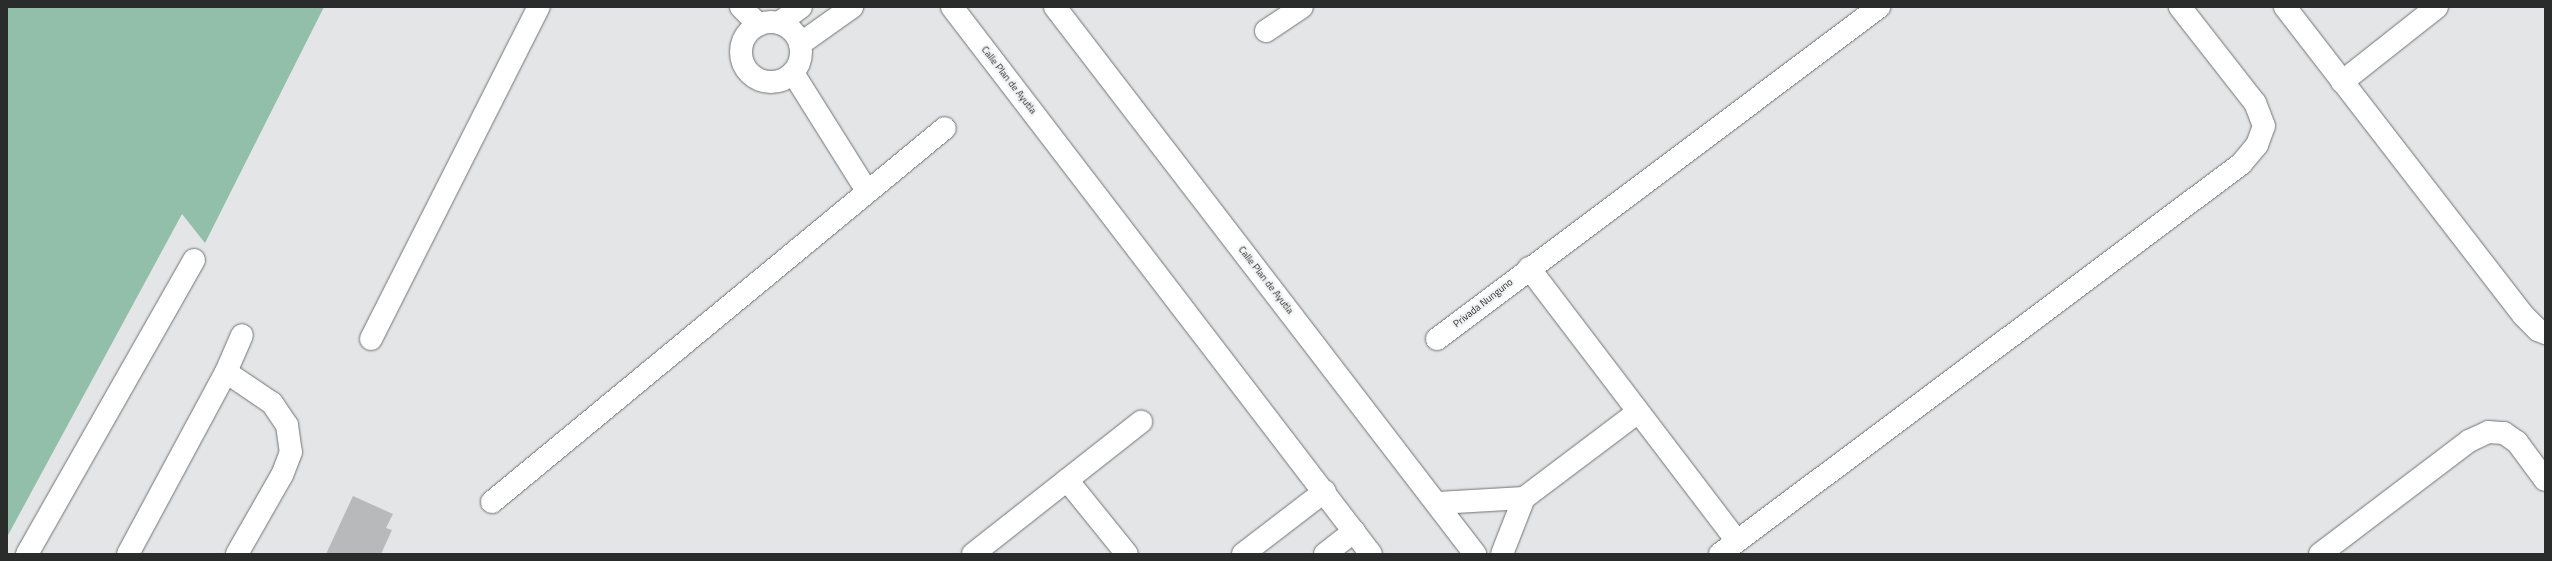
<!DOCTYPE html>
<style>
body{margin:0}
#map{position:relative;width:2552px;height:561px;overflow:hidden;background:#e3e5e6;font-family:"Titillium Web",sans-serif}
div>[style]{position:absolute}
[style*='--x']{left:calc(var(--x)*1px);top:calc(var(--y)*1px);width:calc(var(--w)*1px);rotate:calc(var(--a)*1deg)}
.green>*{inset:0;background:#91bfa9}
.building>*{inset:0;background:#b8b9bb}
.roads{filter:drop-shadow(0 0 1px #727374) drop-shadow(0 0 1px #727374)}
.minor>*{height:22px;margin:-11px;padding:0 11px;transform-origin:11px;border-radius:11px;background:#fff}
.minor>.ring{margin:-11px;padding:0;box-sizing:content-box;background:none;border:22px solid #fff;border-radius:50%}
span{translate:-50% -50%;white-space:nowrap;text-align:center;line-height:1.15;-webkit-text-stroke:4px #f0f2f3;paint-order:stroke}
.street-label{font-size:10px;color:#2a2b2b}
.frame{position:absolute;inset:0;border:8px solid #2a2b2b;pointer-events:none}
</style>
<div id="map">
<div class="green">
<div style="clip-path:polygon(7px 7px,324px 7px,205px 243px,182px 214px,7px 537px)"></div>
</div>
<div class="building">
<div style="clip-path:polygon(353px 496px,393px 514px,386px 528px,392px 530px,381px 554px,326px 554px)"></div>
</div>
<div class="roads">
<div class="minor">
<div style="--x:741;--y:7;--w:25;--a:45"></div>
<div style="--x:952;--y:7;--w:689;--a:52.55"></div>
<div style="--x:1055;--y:7;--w:690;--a:52.48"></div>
<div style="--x:2285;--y:7;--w:389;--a:52.3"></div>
<div style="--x:2523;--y:315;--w:21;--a:45"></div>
<div style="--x:2538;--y:330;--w:8;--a:23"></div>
<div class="ring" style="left:741px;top:22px;width:38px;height:38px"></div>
<div style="--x:779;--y:23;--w:27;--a:-36"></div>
<div style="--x:1266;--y:31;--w:43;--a:-33.7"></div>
<div style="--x:800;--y:44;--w:64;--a:-35.4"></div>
<div style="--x:793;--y:73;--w:139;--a:57.9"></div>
<div style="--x:2342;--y:82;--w:121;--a:-38.3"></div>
<div style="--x:1529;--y:268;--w:343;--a:52.7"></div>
<div style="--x:371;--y:339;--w:372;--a:-63.2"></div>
<div style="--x:1437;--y:339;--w:553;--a:-36.91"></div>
<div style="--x:226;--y:372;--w:55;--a:34"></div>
<div style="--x:272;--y:403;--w:27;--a:56"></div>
<div style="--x:287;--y:425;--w:27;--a:82"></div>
<div style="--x:291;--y:452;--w:25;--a:111"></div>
<div style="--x:282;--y:475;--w:91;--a:119.7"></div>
<div style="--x:1067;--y:480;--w:95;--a:51"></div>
<div style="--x:492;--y:502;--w:587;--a:-39.54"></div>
<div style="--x:1438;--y:503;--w:86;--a:-3.3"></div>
<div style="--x:1524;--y:498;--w:141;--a:-37"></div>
<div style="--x:27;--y:554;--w:338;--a:-60.4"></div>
<div style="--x:128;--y:554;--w:207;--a:-61.7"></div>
<div style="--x:226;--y:372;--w:40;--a:-66.6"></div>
<div style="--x:973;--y:554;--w:214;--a:-38.2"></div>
<div style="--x:1243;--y:554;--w:103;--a:-37.5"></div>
<div style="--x:1325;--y:554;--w:37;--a:-38"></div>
<div style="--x:1502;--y:554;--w:60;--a:-68.6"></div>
<div style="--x:1720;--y:554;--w:651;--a:-36.82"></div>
<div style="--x:2241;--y:164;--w:25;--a:-50"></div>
<div style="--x:2257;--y:145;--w:20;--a:-70"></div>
<div style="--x:2264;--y:126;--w:25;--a:-111"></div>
<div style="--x:2255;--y:103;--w:122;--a:-128"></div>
<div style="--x:2320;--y:554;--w:187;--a:-37.2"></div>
<div style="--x:2469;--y:441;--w:21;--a:-25"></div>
<div style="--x:2488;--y:432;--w:16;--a:4"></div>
<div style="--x:2504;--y:433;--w:16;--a:35"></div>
<div style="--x:2517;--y:442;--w:47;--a:53.6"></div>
</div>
</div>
<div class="street-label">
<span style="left:1009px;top:80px;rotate:52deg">Calle Plan de Ayutla</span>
<span style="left:1266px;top:280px;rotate:52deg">Calle Plan de Ayutla</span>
<span style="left:1483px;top:303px;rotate:-38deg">Privada Nunguno</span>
</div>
<div class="frame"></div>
</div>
